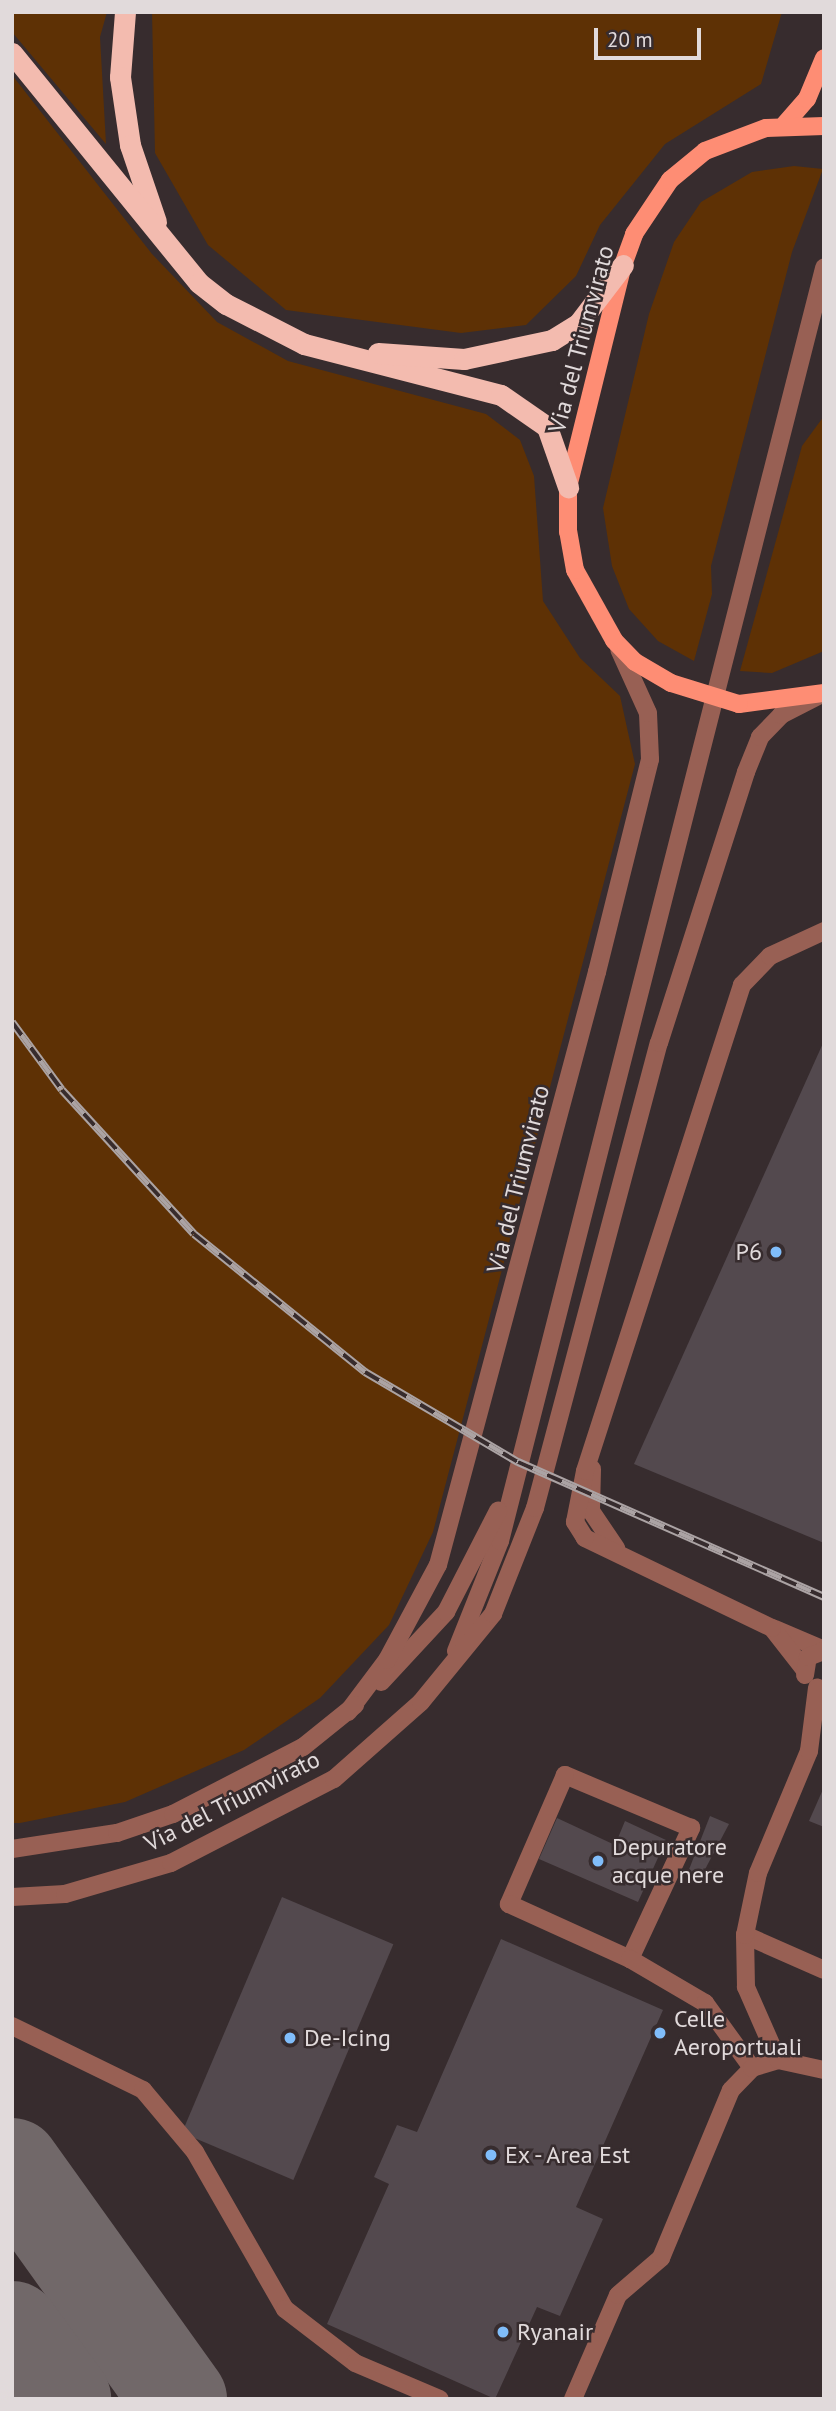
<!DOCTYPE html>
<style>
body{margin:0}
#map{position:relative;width:836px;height:2411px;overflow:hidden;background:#372c2e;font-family:"PT Sans",sans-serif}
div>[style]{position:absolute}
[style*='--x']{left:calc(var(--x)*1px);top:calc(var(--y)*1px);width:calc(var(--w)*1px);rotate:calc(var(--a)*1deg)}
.green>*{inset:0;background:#5e3105}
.taxiway>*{height:96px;margin:-48px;padding:0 48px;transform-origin:48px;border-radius:48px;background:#716869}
.building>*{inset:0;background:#53494e;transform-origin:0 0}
.minor>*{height:18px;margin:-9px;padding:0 9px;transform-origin:9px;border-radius:9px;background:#986054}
.major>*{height:18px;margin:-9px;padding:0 9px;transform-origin:9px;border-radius:9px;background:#fe8d74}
.highway>*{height:21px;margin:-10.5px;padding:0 10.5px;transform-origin:10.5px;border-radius:10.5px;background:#f3bbaf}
.rail>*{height:8px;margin-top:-4px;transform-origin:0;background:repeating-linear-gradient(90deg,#372c2e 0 16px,#aba3a4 0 32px);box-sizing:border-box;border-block:2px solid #aba3a4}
.major-bridge>*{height:18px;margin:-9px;padding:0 9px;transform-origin:9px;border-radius:9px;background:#fe8d74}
.dots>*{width:19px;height:19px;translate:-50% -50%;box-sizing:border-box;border:4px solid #372c2e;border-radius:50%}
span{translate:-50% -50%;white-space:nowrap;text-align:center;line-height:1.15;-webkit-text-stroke:5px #372c2e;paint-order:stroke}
.street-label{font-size:24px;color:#e1dadb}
.poi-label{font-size:24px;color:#e1dadb}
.right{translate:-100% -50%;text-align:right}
.left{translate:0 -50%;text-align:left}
.frame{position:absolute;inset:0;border:14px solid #e1dadb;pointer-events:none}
.scale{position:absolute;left:594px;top:28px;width:107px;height:32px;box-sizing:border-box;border:4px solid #e1dadb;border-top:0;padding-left:9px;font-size:21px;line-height:24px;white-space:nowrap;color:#e1dadb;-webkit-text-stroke:5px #372c2e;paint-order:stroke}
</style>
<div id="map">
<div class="green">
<div style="clip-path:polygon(12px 12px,107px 12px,100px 37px,106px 144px,12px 32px)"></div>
<div style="clip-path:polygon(152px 12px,782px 12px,761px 84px,665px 144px,600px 225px,576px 276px,526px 325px,461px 333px,286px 310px,208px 245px,155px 153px)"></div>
<div style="clip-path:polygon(12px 75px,152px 254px,217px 322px,288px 361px,486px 414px,520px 440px,534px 476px,543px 601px,580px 658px,620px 696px,635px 764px,433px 1532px,389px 1625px,320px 1698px,244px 1750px,125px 1802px,20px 1823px,12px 1823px)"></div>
<div style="clip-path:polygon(794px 166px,823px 169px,792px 252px,711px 566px,712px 594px,694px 661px,658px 641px,629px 609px,612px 566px,603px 508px,649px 314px,674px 242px,701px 202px,752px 172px)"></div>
<div style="clip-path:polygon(824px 416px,824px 651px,772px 673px,740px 671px,802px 446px)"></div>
</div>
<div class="taxiway">
<div style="--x:12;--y:2166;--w:287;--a:54.4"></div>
<div style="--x:12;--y:2329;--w:87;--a:53.9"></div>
</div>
<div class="building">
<div style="clip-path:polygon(824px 1041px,824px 1543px,634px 1464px)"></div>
<div style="clip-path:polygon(824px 1787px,824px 1827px,809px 1821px)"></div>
<div style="clip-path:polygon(710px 1816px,729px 1824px,701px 1877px,688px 1872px)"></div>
<div style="clip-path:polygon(557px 1818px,615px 1845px,625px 1821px,666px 1840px,638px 1902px,539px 1859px)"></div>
<div style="left:282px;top:1897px;width:121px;height:256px;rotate:23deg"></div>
<div style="clip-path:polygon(501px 1939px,663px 2010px,576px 2207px,603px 2219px,560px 2316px,537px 2307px,495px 2399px,327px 2324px,389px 2184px,374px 2177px,397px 2125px,417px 2132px)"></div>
</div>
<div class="minor">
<div style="--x:592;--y:1469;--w:42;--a:91.4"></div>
<div style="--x:591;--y:1511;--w:45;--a:56"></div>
<div style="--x:775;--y:1629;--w:53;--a:23.2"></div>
<div style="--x:456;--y:1651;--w:118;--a:-68.2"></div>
<div style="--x:500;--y:1541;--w:1314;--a:-75.72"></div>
<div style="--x:804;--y:1669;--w:52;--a:-128"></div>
<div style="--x:772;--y:1628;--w:208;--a:-154.3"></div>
<div style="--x:585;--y:1538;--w:19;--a:-122"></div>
<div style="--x:575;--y:1522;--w:52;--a:-78.9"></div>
<div style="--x:585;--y:1471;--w:511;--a:-72.1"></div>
<div style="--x:742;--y:985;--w:40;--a:-46"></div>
<div style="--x:770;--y:956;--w:60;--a:-24.8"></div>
<div style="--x:805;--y:1675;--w:18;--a:-81"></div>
<div style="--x:808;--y:1657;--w:17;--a:-21"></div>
<div style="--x:381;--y:1682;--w:96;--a:-47.1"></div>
<div style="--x:446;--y:1612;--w:114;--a:-62.8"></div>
<div style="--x:348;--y:1712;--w:65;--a:-53.1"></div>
<div style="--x:387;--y:1660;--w:108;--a:-61.8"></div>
<div style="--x:438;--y:1565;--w:614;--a:-74.99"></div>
<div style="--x:597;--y:972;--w:219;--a:-76"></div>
<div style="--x:650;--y:759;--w:46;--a:-92.5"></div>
<div style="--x:648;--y:713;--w:70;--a:-114.4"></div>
<div style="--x:12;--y:1849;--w:106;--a:-8.7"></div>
<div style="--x:117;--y:1833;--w:59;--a:-18.7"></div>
<div style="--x:173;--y:1814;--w:146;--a:-27.3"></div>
<div style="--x:303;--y:1747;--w:67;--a:-38.9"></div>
<div style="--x:12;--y:1897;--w:53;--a:-3.2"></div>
<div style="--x:65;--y:1894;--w:110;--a:-16.3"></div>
<div style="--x:171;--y:1863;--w:183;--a:-27.3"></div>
<div style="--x:334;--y:1779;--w:116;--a:-41.5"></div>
<div style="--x:421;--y:1702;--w:114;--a:-50.7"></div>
<div style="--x:493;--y:1614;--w:114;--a:-68.4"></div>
<div style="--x:535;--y:1508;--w:481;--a:-75.1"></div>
<div style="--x:659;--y:1043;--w:285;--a:-72.2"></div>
<div style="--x:746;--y:772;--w:38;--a:-68"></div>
<div style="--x:760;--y:737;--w:30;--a:-46"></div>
<div style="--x:781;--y:715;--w:46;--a:-27.1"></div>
<div style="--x:745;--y:1935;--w:86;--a:23.9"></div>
<div style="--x:630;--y:1959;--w:145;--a:-65"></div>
<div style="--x:691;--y:1828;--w:137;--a:-157.2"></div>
<div style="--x:565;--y:1775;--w:141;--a:113.5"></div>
<div style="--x:509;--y:1904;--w:133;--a:24.4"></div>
<div style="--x:630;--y:1959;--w:87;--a:30.4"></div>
<div style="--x:705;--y:2003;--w:80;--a:54.1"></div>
<div style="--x:12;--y:2026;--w:146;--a:26"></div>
<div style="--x:143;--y:2090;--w:81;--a:50"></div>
<div style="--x:195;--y:2152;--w:181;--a:60.2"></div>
<div style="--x:285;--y:2309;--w:88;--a:37.6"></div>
<div style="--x:355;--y:2363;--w:92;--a:23"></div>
<div style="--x:778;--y:2060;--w:80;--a:-113.7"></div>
<div style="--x:746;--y:1987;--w:52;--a:-91.1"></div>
<div style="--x:745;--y:1935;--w:63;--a:-78.2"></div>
<div style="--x:758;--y:1873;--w:132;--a:-67.3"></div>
<div style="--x:809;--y:1751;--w:64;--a:-82.8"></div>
<div style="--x:573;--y:2399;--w:113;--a:-66.6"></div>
<div style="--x:618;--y:2295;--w:57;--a:-40.7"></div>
<div style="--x:661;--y:2258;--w:182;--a:-67.4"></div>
<div style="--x:731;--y:2090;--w:30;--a:-46"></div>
<div style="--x:752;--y:2068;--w:27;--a:-17"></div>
<div style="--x:778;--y:2060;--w:47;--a:12.3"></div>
</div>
<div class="major">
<div style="--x:785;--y:124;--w:33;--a:-49"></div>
<div style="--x:807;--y:99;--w:44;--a:-67.5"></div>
<div style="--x:671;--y:683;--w:42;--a:-149.7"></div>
<div style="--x:635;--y:662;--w:30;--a:-134"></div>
<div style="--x:614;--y:640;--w:80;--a:-119.1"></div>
<div style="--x:575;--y:570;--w:39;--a:-100"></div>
<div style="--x:568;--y:532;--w:45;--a:-90"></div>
<div style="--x:568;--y:487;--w:229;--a:-76.1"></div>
<div style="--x:623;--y:265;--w:33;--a:-70"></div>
<div style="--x:634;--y:234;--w:65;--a:-56.3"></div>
<div style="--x:670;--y:180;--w:45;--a:-39.6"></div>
<div style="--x:705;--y:151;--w:65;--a:-20.7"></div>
<div style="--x:766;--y:128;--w:58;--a:-2"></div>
<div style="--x:739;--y:704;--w:86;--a:-7.4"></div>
</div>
<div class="highway">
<div style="--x:125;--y:12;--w:65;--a:94.4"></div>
<div style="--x:120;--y:77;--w:69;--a:81.6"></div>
<div style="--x:130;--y:145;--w:81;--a:71.3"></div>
<div style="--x:12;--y:53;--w:296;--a:50.9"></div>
<div style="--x:199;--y:283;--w:34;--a:38"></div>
<div style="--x:226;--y:304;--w:88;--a:27.1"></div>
<div style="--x:304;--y:344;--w:203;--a:14.5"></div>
<div style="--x:501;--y:395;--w:56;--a:34.8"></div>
<div style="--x:547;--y:427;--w:64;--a:70.7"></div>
<div style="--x:378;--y:353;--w:86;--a:4"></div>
<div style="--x:464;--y:359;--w:90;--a:-12.2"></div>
<div style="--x:552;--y:340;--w:31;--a:-32"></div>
<div style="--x:578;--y:324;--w:74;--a:-52.7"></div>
</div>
<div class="rail">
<div style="--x:12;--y:1022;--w:84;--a:53.7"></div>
<div style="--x:62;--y:1090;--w:195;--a:47.5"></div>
<div style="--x:194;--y:1234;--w:220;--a:38.9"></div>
<div style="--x:365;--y:1372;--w:178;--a:30.5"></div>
<div style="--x:518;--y:1462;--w:334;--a:23.8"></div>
</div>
<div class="major-bridge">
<div style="--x:671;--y:683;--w:71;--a:17.2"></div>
</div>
<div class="dots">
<div style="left:776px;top:1252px;background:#80bdfa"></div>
<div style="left:598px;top:1861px;background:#80bdfa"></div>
<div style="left:660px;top:2033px;background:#80bdfa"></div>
<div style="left:290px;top:2038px;background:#80bdfa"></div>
<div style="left:491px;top:2155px;background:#80bdfa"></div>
<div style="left:503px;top:2332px;background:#80bdfa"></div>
</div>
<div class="street-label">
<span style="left:581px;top:339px;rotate:-75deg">Via del Triumvirato</span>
<span style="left:518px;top:1179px;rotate:-76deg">Via del Triumvirato</span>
<span style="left:232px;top:1801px;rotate:-27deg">Via del Triumvirato</span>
</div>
<div class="poi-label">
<span class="right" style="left:762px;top:1252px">P6</span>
<span class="left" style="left:612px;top:1861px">Depuratore<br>acque nere</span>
<span class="left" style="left:674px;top:2033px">Celle<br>Aeroportuali</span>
<span class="left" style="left:304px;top:2038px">De-Icing</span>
<span class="left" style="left:505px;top:2155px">Ex - Area Est</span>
<span class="left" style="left:517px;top:2332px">Ryanair</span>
</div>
<div class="frame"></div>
<div class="scale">20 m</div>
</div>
